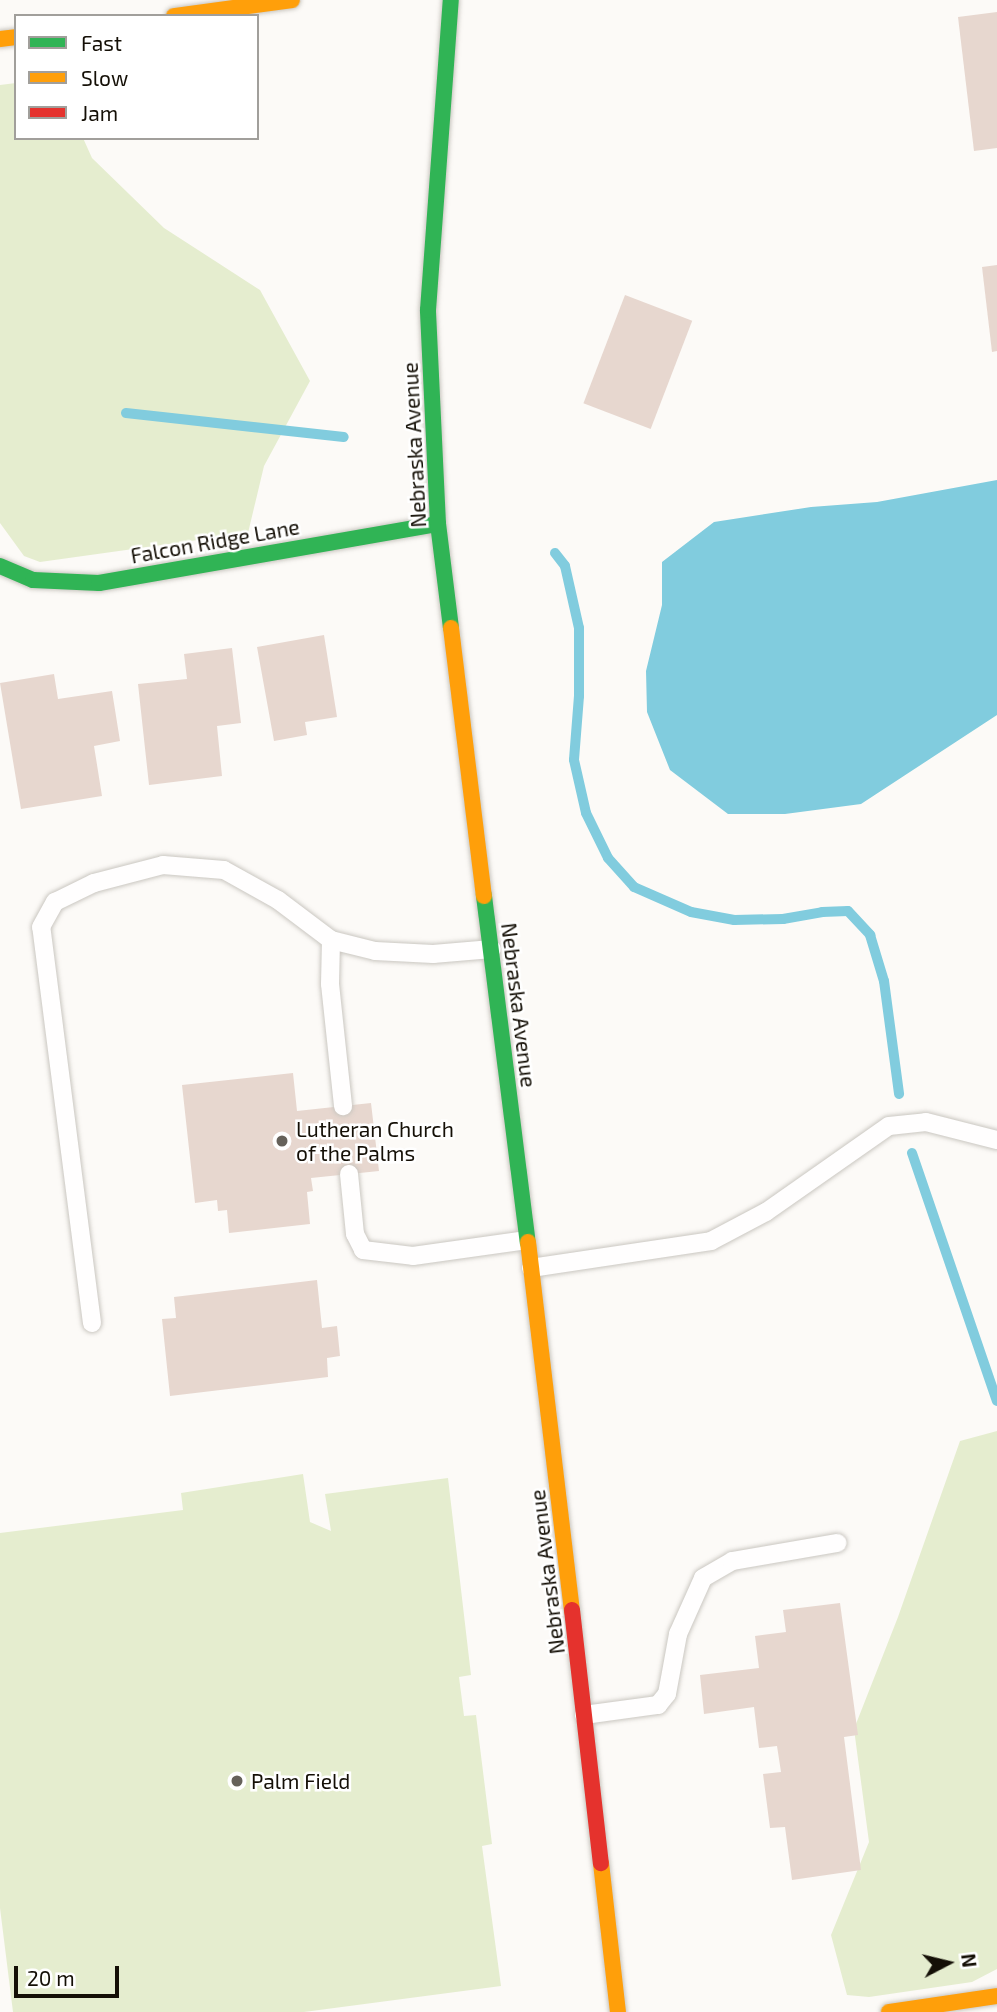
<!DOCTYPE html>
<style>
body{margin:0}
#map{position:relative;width:997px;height:2012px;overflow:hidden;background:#fcfaf7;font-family:"Exo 2",sans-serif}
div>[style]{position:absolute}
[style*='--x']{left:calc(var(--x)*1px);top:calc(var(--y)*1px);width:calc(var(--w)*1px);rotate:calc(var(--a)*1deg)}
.green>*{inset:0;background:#e5edcf}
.water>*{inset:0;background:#81ccde}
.stream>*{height:10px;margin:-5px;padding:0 5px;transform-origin:5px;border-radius:5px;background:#81ccde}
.building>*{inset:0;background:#e7d7cf;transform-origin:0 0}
.roads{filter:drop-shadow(0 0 2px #cac7c1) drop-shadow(0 0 2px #cac7c1)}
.lane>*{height:18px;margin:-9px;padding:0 9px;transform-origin:9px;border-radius:9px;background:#fffefe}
.fast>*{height:16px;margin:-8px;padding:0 8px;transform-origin:8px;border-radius:8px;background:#30b455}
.slow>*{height:16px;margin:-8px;padding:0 8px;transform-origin:8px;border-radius:8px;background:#ff9f0a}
.jam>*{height:16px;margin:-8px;padding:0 8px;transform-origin:8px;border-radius:8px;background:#e5322d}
.dots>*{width:19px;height:19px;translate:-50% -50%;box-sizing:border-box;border:4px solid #fff;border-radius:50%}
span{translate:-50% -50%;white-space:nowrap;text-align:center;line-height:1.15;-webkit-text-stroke:5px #fff;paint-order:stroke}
.street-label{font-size:21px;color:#140f06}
.poi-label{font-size:21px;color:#140f06}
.left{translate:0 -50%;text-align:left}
.legend{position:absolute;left:14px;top:14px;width:245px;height:126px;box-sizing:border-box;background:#fff;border:2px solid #a19f9b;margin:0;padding:9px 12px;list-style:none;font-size:21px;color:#140f06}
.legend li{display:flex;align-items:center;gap:14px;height:35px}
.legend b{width:35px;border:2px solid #a19f9b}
.north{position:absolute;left:913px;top:1928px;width:70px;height:70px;-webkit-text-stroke:5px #fff;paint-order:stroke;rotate:83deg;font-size:19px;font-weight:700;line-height:28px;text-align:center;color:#140f06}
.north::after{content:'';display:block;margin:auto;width:24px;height:32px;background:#140f06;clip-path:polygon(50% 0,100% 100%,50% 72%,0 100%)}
.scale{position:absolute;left:14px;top:1966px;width:105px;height:32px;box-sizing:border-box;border:4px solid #140f06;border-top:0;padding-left:9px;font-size:21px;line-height:24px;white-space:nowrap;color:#140f06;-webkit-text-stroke:5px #fff;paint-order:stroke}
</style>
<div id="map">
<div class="green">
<div style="clip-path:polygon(16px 83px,16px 138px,83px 138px,92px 158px,164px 228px,260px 290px,310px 381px,264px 466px,248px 533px,40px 562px,24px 556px,0 523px,0 85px)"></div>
<div style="clip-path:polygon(997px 1431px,997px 1969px,972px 1982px,869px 1997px,847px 1995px,831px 1935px,869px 1842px,854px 1729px,898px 1617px,960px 1441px)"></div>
<div style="clip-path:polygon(303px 1474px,310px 1522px,331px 1531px,325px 1494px,448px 1478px,471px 1675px,459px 1677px,464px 1716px,476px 1715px,492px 1844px,482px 1846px,501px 1986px,304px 2012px,13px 2012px,0 1908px,0 1533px,183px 1510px,181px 1493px)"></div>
</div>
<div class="water">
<div style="clip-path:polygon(997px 480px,997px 715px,861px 804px,785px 814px,728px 814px,670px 770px,647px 712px,646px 671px,662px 605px,662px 562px,714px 522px,811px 507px,877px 502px)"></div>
</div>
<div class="stream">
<div style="--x:126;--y:413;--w:219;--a:6.3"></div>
<div style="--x:555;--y:553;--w:16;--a:52"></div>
<div style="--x:565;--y:566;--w:64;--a:77.3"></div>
<div style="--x:579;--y:628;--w:68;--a:90"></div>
<div style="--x:579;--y:696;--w:64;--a:94.5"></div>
<div style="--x:574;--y:760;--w:54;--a:77.2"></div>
<div style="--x:586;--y:813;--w:50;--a:63.9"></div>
<div style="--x:608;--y:858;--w:39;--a:48"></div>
<div style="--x:634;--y:887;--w:62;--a:23.7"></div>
<div style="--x:691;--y:912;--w:44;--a:10.5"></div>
<div style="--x:734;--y:920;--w:49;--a:-1.2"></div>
<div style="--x:783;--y:919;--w:40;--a:-10"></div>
<div style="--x:822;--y:912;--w:26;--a:-2"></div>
<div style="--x:848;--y:911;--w:33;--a:47"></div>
<div style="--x:870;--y:935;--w:48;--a:73.1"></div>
<div style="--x:884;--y:981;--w:114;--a:82.4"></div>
<div style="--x:912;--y:1153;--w:262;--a:71.1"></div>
</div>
<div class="building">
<div style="clip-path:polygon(997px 12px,997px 148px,974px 151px,958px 17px)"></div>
<div style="clip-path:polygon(997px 265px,997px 351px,992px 352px,982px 267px)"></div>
<div style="left:625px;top:295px;width:72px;height:116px;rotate:21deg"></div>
<div style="clip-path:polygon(324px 635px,337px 717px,305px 722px,307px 735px,274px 741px,257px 647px)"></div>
<div style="clip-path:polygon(232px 648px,241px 723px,217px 726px,222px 776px,149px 785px,138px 684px,187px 679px,184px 654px)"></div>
<div style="clip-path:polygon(54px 674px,58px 699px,112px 691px,120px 741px,94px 746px,102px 796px,21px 809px,0 683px)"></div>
<div style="clip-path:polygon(293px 1073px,297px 1111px,371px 1103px,379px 1171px,311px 1178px,313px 1191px,307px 1192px,310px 1224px,229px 1233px,227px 1210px,218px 1211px,217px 1200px,195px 1203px,182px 1085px)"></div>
<div style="clip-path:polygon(317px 1280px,322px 1328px,337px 1326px,340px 1356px,327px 1358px,328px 1377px,170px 1396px,162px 1319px,176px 1318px,174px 1297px)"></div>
<div style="clip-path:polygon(840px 1603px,858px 1735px,844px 1737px,861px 1870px,792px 1880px,785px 1827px,770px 1828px,763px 1774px,781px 1772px,777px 1746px,759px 1748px,754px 1707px,704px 1714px,700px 1675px,759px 1668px,755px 1636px,786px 1632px,783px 1610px)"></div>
</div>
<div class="roads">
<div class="lane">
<div style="--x:331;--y:940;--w:44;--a:91.3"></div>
<div style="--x:330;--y:984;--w:123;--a:83.9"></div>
<div style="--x:349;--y:1174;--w:60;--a:84.3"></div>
<div style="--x:355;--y:1234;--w:18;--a:63"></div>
<div style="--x:363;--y:1250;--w:50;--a:6.8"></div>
<div style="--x:413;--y:1256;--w:115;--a:-8"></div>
<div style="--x:531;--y:1268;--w:182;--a:-8.5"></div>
<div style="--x:711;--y:1241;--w:62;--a:-27.8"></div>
<div style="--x:766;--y:1212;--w:150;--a:-35"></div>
<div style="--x:889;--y:1126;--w:37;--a:-6"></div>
<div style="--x:926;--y:1122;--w:73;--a:14.2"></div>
<div style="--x:92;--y:1323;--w:399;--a:-97.3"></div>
<div style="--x:41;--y:927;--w:29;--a:-61"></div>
<div style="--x:55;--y:902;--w:43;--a:-26"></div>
<div style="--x:94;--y:883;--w:71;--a:-14.6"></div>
<div style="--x:163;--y:865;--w:61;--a:4.7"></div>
<div style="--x:224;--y:870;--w:62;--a:29.1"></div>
<div style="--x:278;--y:900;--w:66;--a:37"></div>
<div style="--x:331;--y:940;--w:45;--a:14"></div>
<div style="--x:375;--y:951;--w:58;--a:3"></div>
<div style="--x:433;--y:954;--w:59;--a:-4.8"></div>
<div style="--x:584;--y:1715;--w:75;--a:-7.7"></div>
<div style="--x:658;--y:1705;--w:14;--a:-51"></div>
<div style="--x:667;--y:1694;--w:61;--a:-79.6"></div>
<div style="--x:678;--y:1634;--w:61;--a:-65.9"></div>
<div style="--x:703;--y:1578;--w:34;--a:-30"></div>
<div style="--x:732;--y:1561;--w:107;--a:-9.7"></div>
</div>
<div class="fast">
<div style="--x:0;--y:566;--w:36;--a:23"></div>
<div style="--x:33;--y:580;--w:66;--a:2.6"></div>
<div style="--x:99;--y:583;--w:344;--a:-9.9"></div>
<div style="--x:451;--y:628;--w:105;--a:-97.1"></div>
<div style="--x:438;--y:524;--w:214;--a:-92.7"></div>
<div style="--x:428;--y:310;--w:311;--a:-85.8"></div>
<div style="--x:484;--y:896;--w:349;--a:82.8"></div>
</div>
<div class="slow">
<div style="--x:174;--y:16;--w:119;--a:-7.7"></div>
<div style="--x:0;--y:39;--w:16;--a:-7"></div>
<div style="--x:451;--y:628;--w:270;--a:83"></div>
<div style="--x:528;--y:1242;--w:371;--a:83.2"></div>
<div style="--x:601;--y:1863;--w:150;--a:83.5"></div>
<div style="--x:889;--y:2012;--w:109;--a:-8.4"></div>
</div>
<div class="jam">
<div style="--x:572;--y:1610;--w:255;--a:83.5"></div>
</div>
</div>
<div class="dots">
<div style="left:282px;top:1141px;background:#65615a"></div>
<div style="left:237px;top:1781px;background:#65615a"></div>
</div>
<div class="street-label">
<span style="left:414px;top:445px;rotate:-93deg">Nebraska Avenue</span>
<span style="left:215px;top:541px;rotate:-10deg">Falcon Ridge Lane</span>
<span style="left:519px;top:1005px;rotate:83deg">Nebraska Avenue</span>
<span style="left:547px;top:1572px;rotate:-97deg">Nebraska Avenue</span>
</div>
<div class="poi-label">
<span class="left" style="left:296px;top:1141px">Lutheran Church<br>of the Palms</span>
<span class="left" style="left:251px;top:1781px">Palm Field</span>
</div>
<ul class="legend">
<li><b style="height:9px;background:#30b455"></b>Fast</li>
<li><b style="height:9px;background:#ff9f0a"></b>Slow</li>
<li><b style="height:9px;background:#e5322d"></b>Jam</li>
</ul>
<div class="north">N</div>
<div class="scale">20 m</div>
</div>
